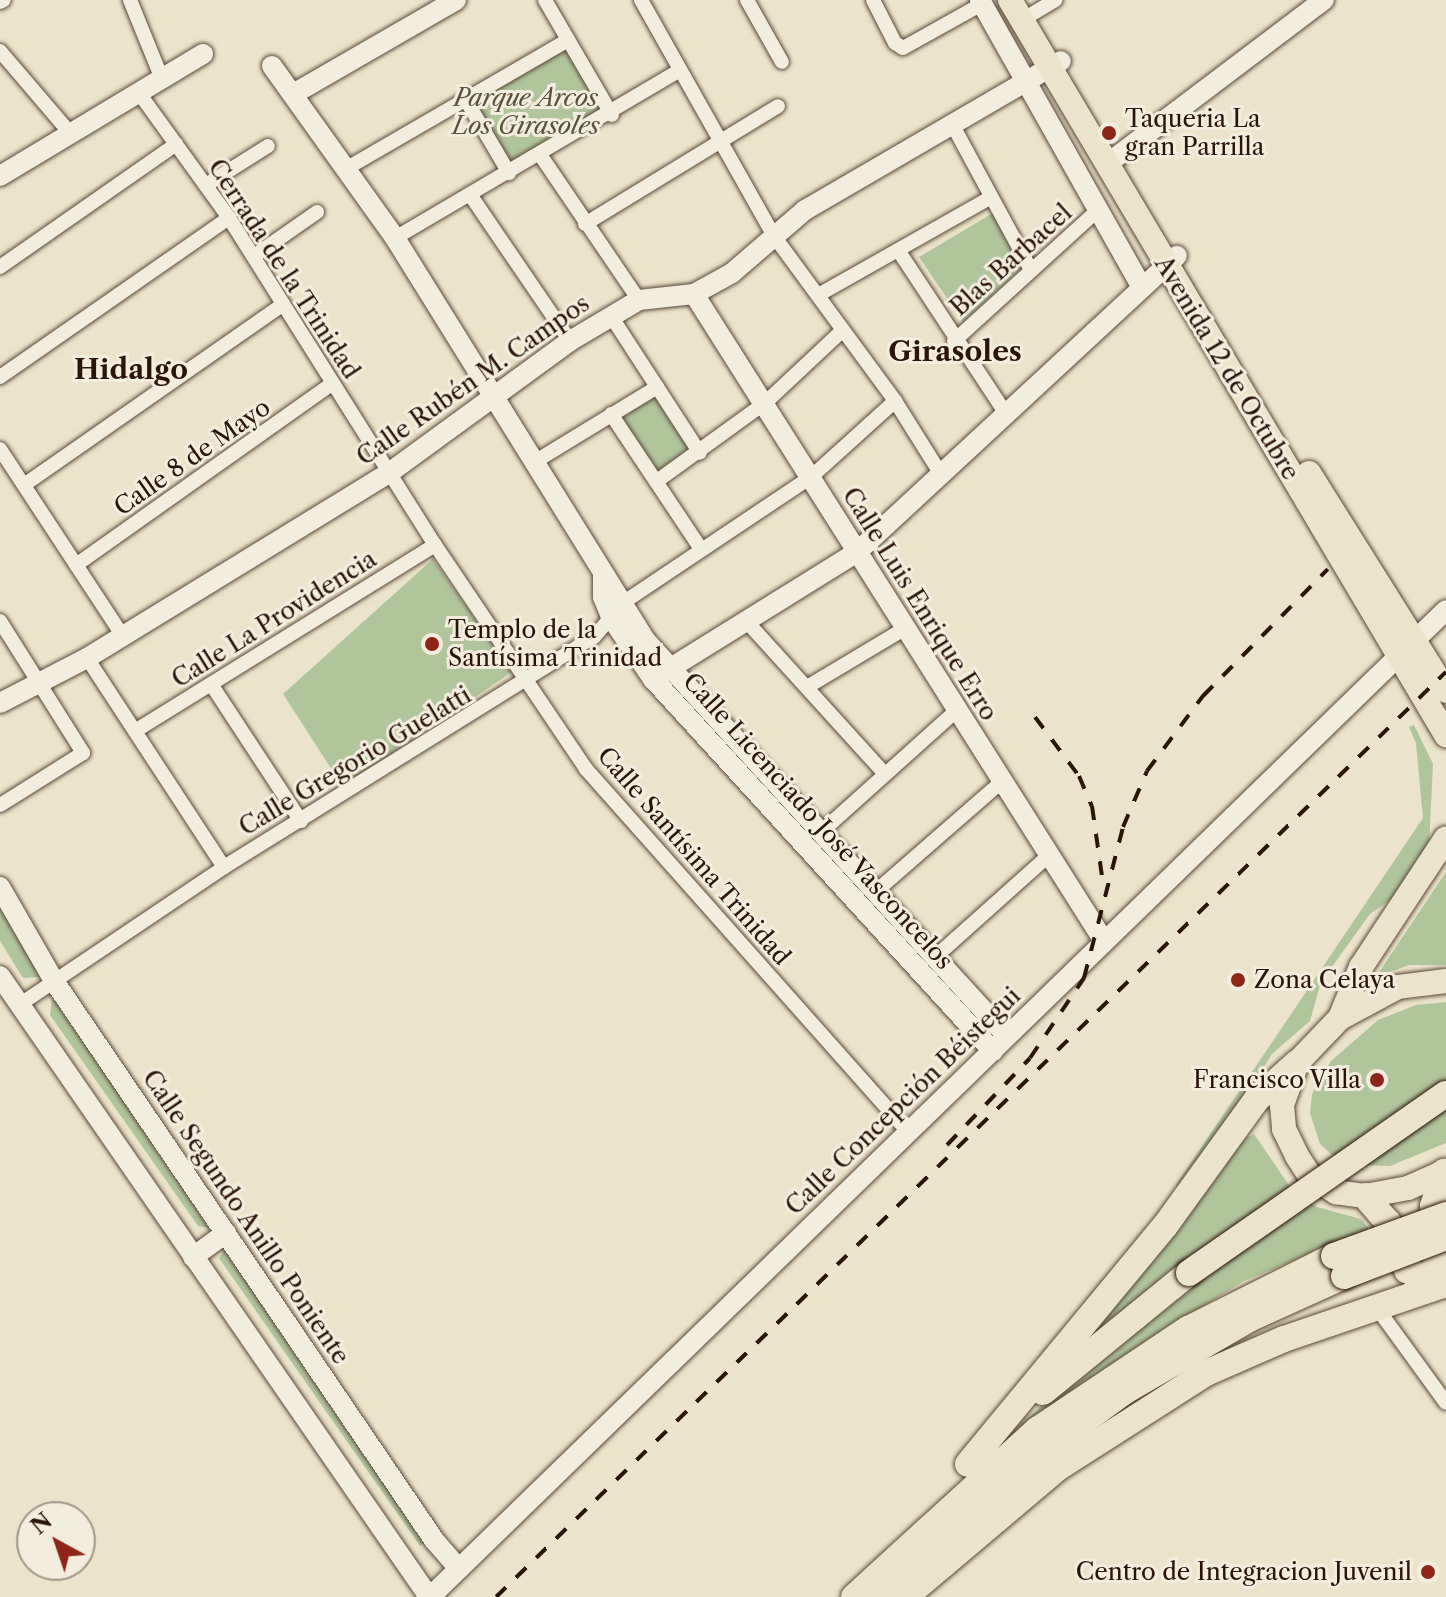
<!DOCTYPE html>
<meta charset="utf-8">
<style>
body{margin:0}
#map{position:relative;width:1446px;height:1597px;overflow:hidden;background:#ece4ca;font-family:"Libre Caslon Text",serif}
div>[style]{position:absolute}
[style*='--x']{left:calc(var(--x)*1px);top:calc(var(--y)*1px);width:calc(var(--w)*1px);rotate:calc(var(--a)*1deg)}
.green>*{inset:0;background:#b1c59c;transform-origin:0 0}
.roads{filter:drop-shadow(0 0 2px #5b4838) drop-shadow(0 0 2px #5b4838)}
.street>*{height:14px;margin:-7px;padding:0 7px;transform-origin:7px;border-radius:7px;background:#f3eddd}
.secondary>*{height:20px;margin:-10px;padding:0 10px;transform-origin:10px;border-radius:10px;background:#f3eddd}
.primary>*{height:24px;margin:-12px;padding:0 12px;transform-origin:12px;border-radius:12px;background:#ece4ca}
.highway>*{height:26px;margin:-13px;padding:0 13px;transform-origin:13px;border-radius:13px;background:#ece4ca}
.rail>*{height:4px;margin-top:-2px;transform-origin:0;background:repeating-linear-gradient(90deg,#2b1408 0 14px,transparent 0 28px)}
.bridges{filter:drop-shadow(0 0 2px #2b1408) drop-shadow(0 0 2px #2b1408)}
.highway-bridge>*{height:26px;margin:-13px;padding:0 13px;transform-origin:13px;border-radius:13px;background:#ece4ca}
.dots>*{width:22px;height:22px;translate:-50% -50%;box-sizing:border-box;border:4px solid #f3eddd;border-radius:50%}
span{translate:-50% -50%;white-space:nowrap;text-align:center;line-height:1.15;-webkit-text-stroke:6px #f3eddd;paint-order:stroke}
.park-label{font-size:24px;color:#5a523c;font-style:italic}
.poi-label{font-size:24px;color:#2b1408}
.left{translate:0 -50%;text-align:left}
.right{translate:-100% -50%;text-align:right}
.street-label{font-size:24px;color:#2b1408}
.quarter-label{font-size:28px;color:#2b1408;font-weight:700}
.north{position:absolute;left:16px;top:1501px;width:80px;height:80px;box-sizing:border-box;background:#f3eddd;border:2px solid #a39688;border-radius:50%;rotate:320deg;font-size:22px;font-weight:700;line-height:32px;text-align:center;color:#2b1408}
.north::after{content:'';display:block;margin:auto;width:28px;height:36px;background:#8f2418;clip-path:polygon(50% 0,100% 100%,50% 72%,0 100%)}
</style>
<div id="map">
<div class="green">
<div style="left:568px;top:44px;width:77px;height:113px;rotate:61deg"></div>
<div style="clip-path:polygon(993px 213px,1024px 266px,963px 322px,919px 257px)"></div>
<div style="clip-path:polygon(657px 393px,696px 453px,661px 477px,616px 413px)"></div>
<div style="clip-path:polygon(433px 559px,512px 672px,343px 787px,283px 694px)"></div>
<div style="clip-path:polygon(1414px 725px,1433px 764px,1429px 846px,1393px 898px,1370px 914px,1321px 982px,1310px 1021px,1272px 1054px,1185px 1191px,1176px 1185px,1423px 818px,1416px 743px,1409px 727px)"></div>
<div style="clip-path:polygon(1446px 872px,1446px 965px,1409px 965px,1376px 977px)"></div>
<div style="clip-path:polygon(0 900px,44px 968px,40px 977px,23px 978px,0 941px)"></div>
<div style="clip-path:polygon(52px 1000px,59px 1000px,213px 1224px,209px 1228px,198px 1226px,50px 1015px)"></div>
<div style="clip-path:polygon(1446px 1002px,1446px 1143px,1390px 1166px,1360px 1165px,1331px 1154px,1320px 1144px,1310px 1113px,1312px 1094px,1331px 1061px,1378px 1020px,1416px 1005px)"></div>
<div style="clip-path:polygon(1254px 1134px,1293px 1191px,1317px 1207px,1361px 1219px,1369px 1229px,1242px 1282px,1127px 1354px,963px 1481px,1082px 1367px,1065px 1361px,1178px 1228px,1244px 1139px)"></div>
<div style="clip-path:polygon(227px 1247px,427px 1541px,420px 1546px,219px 1258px)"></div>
</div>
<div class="roads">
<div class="street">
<div style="--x:130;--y:0;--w:85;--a:67.9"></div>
<div style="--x:545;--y:0;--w:133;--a:59.8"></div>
<div style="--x:641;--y:0;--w:271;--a:60.6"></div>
<div style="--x:774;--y:236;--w:205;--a:53.7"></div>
<div style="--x:895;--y:401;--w:89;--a:57.9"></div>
<div style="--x:747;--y:0;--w:71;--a:60.6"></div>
<div style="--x:873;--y:0;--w:48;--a:62.9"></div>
<div style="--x:895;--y:43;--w:9;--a:32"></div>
<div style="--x:903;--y:48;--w:90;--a:-29.1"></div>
<div style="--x:0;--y:2;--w:4;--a:-27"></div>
<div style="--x:1022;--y:20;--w:39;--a:-31"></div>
<div style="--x:0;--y:51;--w:108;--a:49.5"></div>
<div style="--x:139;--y:93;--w:154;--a:54.2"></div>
<div style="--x:229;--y:218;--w:386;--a:57.8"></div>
<div style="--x:435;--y:545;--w:270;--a:56"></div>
<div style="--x:586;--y:769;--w:485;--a:48.4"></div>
<div style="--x:466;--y:100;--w:85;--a:59.5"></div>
<div style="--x:951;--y:122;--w:168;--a:61.6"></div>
<div style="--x:541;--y:156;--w:174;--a:55.8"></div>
<div style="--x:349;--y:167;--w:253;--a:-30.1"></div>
<div style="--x:206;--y:185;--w:73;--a:-32.2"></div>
<div style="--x:471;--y:196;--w:176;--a:55.7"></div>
<div style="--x:585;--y:224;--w:226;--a:-31.4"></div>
<div style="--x:395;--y:238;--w:329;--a:-30.5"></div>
<div style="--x:898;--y:250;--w:196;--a:56.6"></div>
<div style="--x:254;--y:256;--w:77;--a:-34.9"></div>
<div style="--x:0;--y:267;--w:215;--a:-34.9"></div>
<div style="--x:820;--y:294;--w:195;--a:-29.5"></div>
<div style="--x:611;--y:316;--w:163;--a:57"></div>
<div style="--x:954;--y:341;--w:193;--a:-42.3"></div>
<div style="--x:0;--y:377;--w:279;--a:-34.8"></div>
<div style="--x:611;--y:414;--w:162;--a:56.3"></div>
<div style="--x:0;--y:449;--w:224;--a:56.7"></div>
<div style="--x:536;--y:461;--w:142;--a:-31.4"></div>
<div style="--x:657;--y:481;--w:135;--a:-35.9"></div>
<div style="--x:766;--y:402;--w:105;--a:-43.1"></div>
<div style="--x:24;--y:485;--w:316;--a:-34.9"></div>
<div style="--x:76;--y:565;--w:314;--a:-35.3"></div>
<div style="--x:0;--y:621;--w:156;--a:57.8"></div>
<div style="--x:83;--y:753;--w:98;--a:147.9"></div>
<div style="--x:748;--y:623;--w:202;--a:47.8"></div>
<div style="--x:87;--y:658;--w:250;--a:56.8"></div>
<div style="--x:211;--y:684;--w:164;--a:56.7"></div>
<div style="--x:807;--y:687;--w:113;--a:-30.9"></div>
<div style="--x:135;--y:731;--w:353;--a:-31.8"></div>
<div style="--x:820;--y:833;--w:183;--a:-41.9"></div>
<div style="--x:874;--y:893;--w:167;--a:-41.1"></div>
<div style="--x:934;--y:958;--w:153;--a:-41.8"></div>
<div style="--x:19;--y:1005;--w:247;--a:-33.9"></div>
<div style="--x:224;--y:867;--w:436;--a:-31.9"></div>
<div style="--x:594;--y:637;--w:46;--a:-49.4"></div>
<div style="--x:624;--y:602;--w:225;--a:-33.8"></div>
<div style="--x:811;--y:477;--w:113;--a:-42.1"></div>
<div style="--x:1377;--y:1308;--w:117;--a:54"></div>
</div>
<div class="secondary">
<div style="--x:980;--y:0;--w:328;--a:60.6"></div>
<div style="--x:272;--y:66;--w:211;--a:54.4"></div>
<div style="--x:395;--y:238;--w:475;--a:58.1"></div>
<div style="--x:646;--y:641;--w:535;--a:47.58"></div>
<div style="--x:295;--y:93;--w:186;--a:-30"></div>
<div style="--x:1107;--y:164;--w:272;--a:-37.1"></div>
<div style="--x:0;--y:176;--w:237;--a:-31"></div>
<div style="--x:694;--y:294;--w:766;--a:57.64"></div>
<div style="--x:603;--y:575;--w:22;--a:90"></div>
<div style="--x:603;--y:597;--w:24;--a:68"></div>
<div style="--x:612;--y:619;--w:73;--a:55.7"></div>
<div style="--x:653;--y:679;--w:504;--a:47.57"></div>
<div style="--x:653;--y:679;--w:240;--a:-31.9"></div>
<div style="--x:857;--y:552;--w:436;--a:-42.8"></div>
<div style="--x:0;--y:703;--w:98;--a:-27.3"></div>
<div style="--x:87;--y:658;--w:354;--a:-31.5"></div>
<div style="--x:389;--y:473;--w:224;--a:-36.1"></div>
<div style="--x:570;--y:341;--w:80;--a:-30.7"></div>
<div style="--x:639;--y:300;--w:55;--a:-6.2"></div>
<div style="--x:694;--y:294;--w:43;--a:-28.9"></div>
<div style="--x:732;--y:273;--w:96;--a:-40.8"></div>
<div style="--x:805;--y:210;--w:296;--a:-30.2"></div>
<div style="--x:0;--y:887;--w:108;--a:60.1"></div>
<div style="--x:54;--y:981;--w:676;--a:55.79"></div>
<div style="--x:434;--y:1540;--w:38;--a:49"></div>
<div style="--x:0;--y:976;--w:755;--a:55.36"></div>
<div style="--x:193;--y:1257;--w:41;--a:-36"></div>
<div style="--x:430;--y:1597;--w:1416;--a:-44.17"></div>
</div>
<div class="primary">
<div style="--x:1010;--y:0;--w:855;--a:59.32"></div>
<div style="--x:1309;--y:473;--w:257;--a:57.9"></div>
<div style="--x:1446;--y:981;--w:48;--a:172.9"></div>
<div style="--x:1398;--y:987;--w:66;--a:151.9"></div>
<div style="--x:1340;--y:1018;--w:62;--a:133.7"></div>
<div style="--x:1297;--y:1063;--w:45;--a:109.7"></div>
<div style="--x:1282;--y:1105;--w:24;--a:85"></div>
<div style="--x:1284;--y:1129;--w:30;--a:64"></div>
<div style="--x:1297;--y:1156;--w:24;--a:57"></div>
<div style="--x:1310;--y:1176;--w:31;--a:32"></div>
<div style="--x:1336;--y:1192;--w:29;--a:8"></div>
<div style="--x:1365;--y:1196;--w:44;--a:-10.5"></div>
<div style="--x:1408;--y:1188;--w:42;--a:-24.1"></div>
<div style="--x:1340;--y:1018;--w:55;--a:-67.6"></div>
<div style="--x:1361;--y:967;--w:154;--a:-56.6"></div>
</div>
<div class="highway">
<div style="--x:1365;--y:1196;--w:35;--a:49"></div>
<div style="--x:1388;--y:1222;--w:52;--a:68.4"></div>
<div style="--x:1407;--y:1270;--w:39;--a:21"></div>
<div style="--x:1414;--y:1293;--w:42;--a:-51.8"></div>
<div style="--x:1440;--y:1260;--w:54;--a:-97.4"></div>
<div style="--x:1433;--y:1206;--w:36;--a:-72"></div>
<div style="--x:1043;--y:1392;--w:188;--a:-39.2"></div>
<div style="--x:968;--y:1464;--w:309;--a:-50.4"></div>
<div style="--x:1165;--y:1226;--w:157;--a:-54.1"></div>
<div style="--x:1257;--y:1099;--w:54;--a:-42"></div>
<div style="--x:854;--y:1597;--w:248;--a:-42.4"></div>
<div style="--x:1037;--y:1430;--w:182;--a:-33.8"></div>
<div style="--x:1188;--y:1329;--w:163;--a:-26.6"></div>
<div style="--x:882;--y:1597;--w:85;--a:-45"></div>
<div style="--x:942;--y:1537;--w:141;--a:-40.1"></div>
<div style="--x:1050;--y:1446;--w:93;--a:-36.3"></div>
<div style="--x:1125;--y:1391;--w:143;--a:-30.1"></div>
<div style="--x:1249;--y:1319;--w:104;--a:-24.4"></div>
<div style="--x:905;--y:1597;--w:202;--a:-40.2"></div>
<div style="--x:1059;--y:1467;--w:174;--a:-32.6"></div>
<div style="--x:1206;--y:1373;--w:85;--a:-23.6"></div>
<div style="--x:1284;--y:1339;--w:171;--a:-18.8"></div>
</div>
</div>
<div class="rail">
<div style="--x:1035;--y:717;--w:74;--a:53.3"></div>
<div style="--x:1079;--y:776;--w:33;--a:67"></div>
<div style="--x:1092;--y:806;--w:78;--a:81.9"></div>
<div style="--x:947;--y:1145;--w:120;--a:-46.3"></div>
<div style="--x:1030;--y:1058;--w:97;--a:-56"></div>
<div style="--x:1084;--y:978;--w:156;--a:-75.5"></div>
<div style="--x:1123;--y:827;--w:61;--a:-66.8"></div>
<div style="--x:1147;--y:771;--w:94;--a:-53.3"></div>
<div style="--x:1203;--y:696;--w:178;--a:-45.5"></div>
<div style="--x:496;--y:1597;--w:1326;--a:-44.24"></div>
</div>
<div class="bridges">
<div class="highway-bridge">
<div style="--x:1334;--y:1256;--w:119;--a:-20.1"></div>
<div style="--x:1189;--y:1273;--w:313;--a:-34.9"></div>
<div style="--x:1344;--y:1276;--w:109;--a:-20.9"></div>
</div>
</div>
<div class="dots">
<div style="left:1109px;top:133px;background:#8f2418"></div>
<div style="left:432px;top:644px;background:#8f2418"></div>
<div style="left:1238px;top:980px;background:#8f2418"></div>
<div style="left:1377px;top:1080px;background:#8f2418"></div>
<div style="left:1428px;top:1572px;background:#8f2418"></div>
</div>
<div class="park-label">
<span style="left:526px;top:112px">Parque Arcos<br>Los Girasoles</span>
</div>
<div class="poi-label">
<span class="left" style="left:1125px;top:133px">Taqueria La<br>gran Parrilla</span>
<span class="left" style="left:448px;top:644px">Templo de la<br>Santísima Trinidad</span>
<span class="left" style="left:1254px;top:980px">Zona Celaya</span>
<span class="right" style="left:1361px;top:1080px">Francisco Villa</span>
<span class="right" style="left:1412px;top:1572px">Centro de Integracion Juvenil</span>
</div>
<div class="street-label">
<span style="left:1011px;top:260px;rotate:-42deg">Blas Barbacel</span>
<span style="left:284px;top:269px;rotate:57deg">Cerrada de la Trinidad</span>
<span style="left:1227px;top:368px;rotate:59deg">Avenida 12 de Octubre</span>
<span style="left:473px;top:380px;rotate:-35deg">Calle Rubén M. Campos</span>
<span style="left:192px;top:457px;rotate:-35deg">Calle 8 de Mayo</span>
<span style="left:920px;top:604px;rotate:58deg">Calle Luis Enrique Erro</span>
<span style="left:274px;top:619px;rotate:-32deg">Calle La Providencia</span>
<span style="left:355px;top:761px;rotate:-31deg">Calle Gregorio Guelatti</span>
<span style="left:818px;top:821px;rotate:48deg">Calle Licenciado José Vasconcelos</span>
<span style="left:694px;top:856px;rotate:49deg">Calle Santísima Trinidad</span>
<span style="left:903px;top:1101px;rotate:-44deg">Calle Concepción Béistegui</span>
<span style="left:246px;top:1217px;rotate:56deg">Calle Segundo Anillo Poniente</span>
</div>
<div class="quarter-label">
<span style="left:955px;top:351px">Girasoles</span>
<span style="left:131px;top:369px">Hidalgo</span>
</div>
<div class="north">N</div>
</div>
